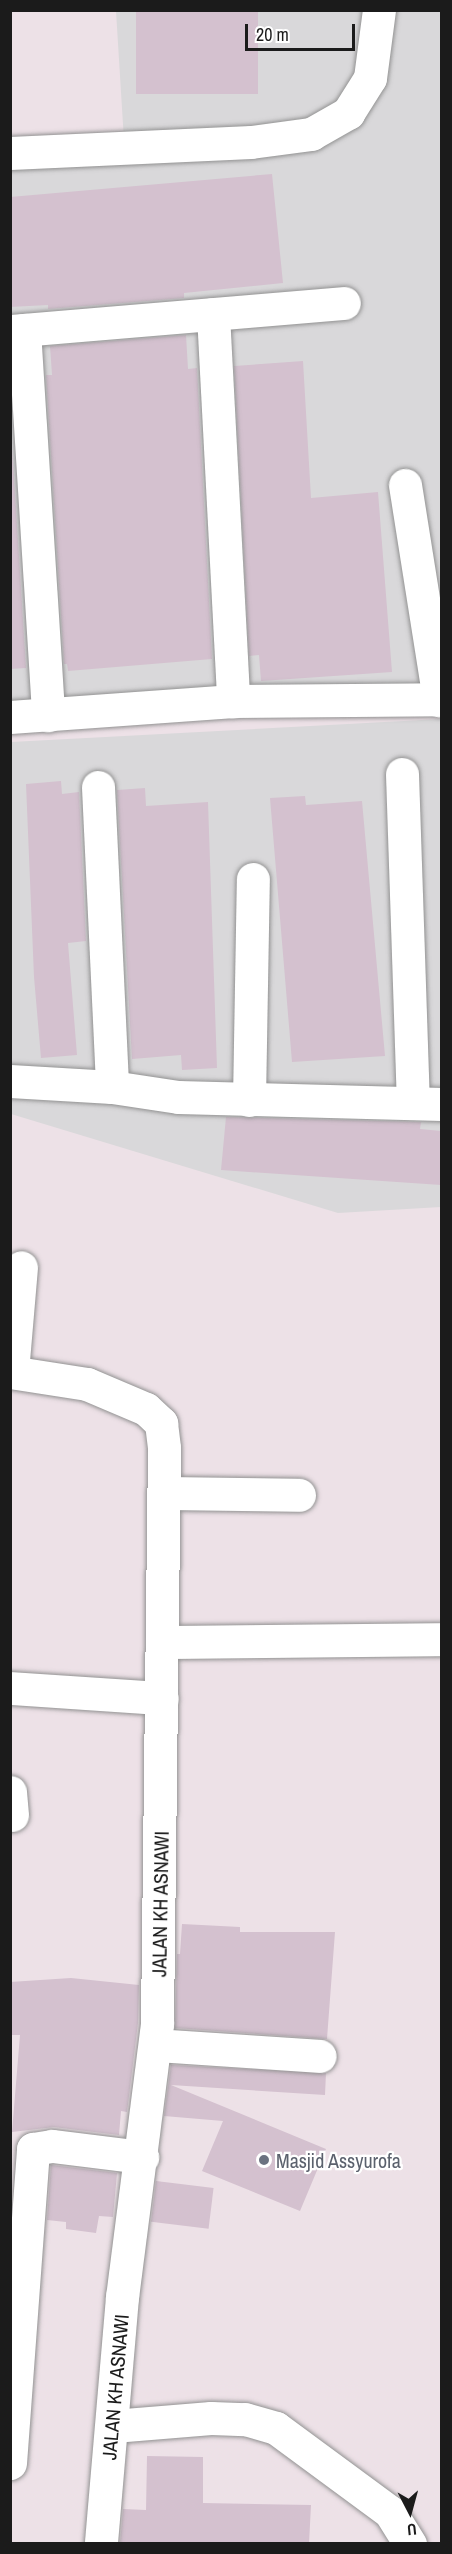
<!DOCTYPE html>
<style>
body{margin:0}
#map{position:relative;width:452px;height:2554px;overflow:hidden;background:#ede1e7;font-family:"Archivo Narrow",sans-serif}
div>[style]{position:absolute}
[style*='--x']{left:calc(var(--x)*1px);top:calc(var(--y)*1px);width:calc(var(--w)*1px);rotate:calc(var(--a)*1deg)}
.residential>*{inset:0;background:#d9d8da}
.building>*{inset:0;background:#d4c1cf;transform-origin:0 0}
.roads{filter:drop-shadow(0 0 2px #929292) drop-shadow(0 0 2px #929292)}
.street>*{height:33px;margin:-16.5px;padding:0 16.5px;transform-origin:16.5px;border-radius:16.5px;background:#fff}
.dots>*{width:16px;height:16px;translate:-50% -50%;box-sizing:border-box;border:3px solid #fff;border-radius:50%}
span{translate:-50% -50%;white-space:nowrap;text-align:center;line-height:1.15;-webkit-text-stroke:4.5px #fff;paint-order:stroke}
.street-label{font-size:20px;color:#1b1b1b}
.worship-label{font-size:20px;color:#5b616d}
.left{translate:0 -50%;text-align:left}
.frame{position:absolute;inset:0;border:12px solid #1b1b1b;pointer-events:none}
.north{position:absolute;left:380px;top:2482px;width:60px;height:60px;-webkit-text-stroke:4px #fff;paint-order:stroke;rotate:174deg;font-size:16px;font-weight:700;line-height:24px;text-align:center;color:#1b1b1b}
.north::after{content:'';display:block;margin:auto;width:21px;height:27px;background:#1b1b1b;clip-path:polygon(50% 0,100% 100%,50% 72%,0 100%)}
.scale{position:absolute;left:245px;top:24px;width:110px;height:27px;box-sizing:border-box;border:3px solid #1b1b1b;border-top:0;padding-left:8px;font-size:18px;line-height:21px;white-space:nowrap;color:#1b1b1b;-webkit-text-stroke:4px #fff;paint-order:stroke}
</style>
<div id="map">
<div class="residential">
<div style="clip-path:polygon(116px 11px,441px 11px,441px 683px,11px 704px,10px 167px,125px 157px)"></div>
<div style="clip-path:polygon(441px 719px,441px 1207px,338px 1213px,11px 1114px,11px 742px)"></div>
</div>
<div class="building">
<div style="left:136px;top:10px;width:122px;height:84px"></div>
<div style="clip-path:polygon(272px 174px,283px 283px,184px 293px,184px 298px,48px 309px,48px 305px,10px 307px,10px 197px)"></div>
<div style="clip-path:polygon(186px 335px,188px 369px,197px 368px,212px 659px,68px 671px,67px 664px,64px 664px,46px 375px,52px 375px,50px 346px)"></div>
<div style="clip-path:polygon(303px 361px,311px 498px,378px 492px,392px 672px,261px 681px,259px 655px,249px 656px,234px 366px)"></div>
<div style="clip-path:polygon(10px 415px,26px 668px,10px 669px)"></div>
<div style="clip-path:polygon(61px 781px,62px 794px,79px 792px,86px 941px,68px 943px,77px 1055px,41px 1058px,34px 977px,26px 784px)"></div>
<div style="clip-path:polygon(145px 788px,146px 806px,208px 802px,217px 1068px,182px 1070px,181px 1055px,132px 1059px,117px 790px)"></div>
<div style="clip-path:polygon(305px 796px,306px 805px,362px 801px,385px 1056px,292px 1062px,270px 798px)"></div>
<div style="clip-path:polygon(226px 1117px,421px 1122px,420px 1129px,441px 1131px,441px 1185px,221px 1170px)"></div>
<div style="clip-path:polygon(182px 1924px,240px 1927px,240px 1932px,335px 1932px,327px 2039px,175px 2028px,177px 1954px,180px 1954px)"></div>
<div style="clip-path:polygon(71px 1978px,139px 1985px,138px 2023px,127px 2112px,121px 2111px,119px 2135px,54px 2127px,12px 2132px,20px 2035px,10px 2035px,10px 1982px)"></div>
<div style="clip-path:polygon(171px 2065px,326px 2073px,325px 2095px,171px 2085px,326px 2149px,300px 2211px,202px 2171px,223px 2121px,164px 2116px)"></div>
<div style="clip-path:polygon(51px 2165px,117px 2173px,113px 2217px,99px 2216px,96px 2233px,66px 2229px,66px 2222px,47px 2220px)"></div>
<div style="left:156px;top:2181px;width:58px;height:41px;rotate:7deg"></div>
<div style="clip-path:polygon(147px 2456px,203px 2457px,203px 2503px,311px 2505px,309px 2544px,120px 2544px,123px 2509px,146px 2510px)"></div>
</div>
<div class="roads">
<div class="street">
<div style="--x:10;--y:153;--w:241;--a:-2.6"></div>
<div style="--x:251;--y:142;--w:61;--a:-7.6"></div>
<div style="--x:311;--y:134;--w:43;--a:-29.6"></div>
<div style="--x:348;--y:113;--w:41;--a:-57.8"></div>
<div style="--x:370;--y:78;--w:69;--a:-82.5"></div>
<div style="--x:213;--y:314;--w:388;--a:87"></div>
<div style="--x:24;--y:330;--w:386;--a:86.4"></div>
<div style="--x:10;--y:331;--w:335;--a:-4.8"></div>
<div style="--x:405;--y:485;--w:218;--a:81"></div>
<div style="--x:10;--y:717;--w:224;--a:-4.1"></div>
<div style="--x:233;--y:701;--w:209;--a:-0.5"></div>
<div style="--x:402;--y:774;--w:328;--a:88.1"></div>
<div style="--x:98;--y:787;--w:300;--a:87.3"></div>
<div style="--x:112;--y:1087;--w:67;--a:8.6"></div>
<div style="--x:178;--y:1097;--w:264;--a:1.5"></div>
<div style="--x:10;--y:1081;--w:102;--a:3.4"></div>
<div style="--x:249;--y:1100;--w:221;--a:-89"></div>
<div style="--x:10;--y:1372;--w:78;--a:8.9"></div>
<div style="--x:87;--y:1384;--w:64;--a:23"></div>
<div style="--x:146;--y:1409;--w:21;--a:43"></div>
<div style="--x:161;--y:1423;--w:25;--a:83"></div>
<div style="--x:164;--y:1448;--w:576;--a:90.7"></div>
<div style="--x:157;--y:2024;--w:275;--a:97.3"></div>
<div style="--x:122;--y:2297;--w:248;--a:94.9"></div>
<div style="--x:12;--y:1372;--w:105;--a:-85.1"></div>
<div style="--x:164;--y:1493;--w:135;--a:0.8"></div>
<div style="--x:162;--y:1642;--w:280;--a:-0.6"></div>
<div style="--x:10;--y:1688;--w:152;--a:3.8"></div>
<div style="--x:10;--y:1792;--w:23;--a:85"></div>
<div style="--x:155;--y:2045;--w:165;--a:3.8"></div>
<div style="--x:113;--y:2426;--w:98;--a:-4.7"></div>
<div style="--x:211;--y:2418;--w:34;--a:2"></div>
<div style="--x:245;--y:2419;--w:32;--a:16"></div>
<div style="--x:276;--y:2428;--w:142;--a:36.4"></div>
<div style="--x:390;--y:2512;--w:38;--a:58"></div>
<div style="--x:10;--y:2463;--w:315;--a:-85.8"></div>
<div style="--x:33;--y:2149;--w:19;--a:-9"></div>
<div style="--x:52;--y:2146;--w:91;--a:7"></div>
</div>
</div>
<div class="dots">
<div style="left:264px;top:2160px;background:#6b7280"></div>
</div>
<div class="street-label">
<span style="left:160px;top:1904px;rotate:-89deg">JALAN KH ASNAWI</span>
<span style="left:115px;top:2387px;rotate:-85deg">JALAN KH ASNAWI</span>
</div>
<div class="worship-label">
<span class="left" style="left:276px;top:2160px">Masjid Assyurofa</span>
</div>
<div class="frame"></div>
<div class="north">U</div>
<div class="scale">20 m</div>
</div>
